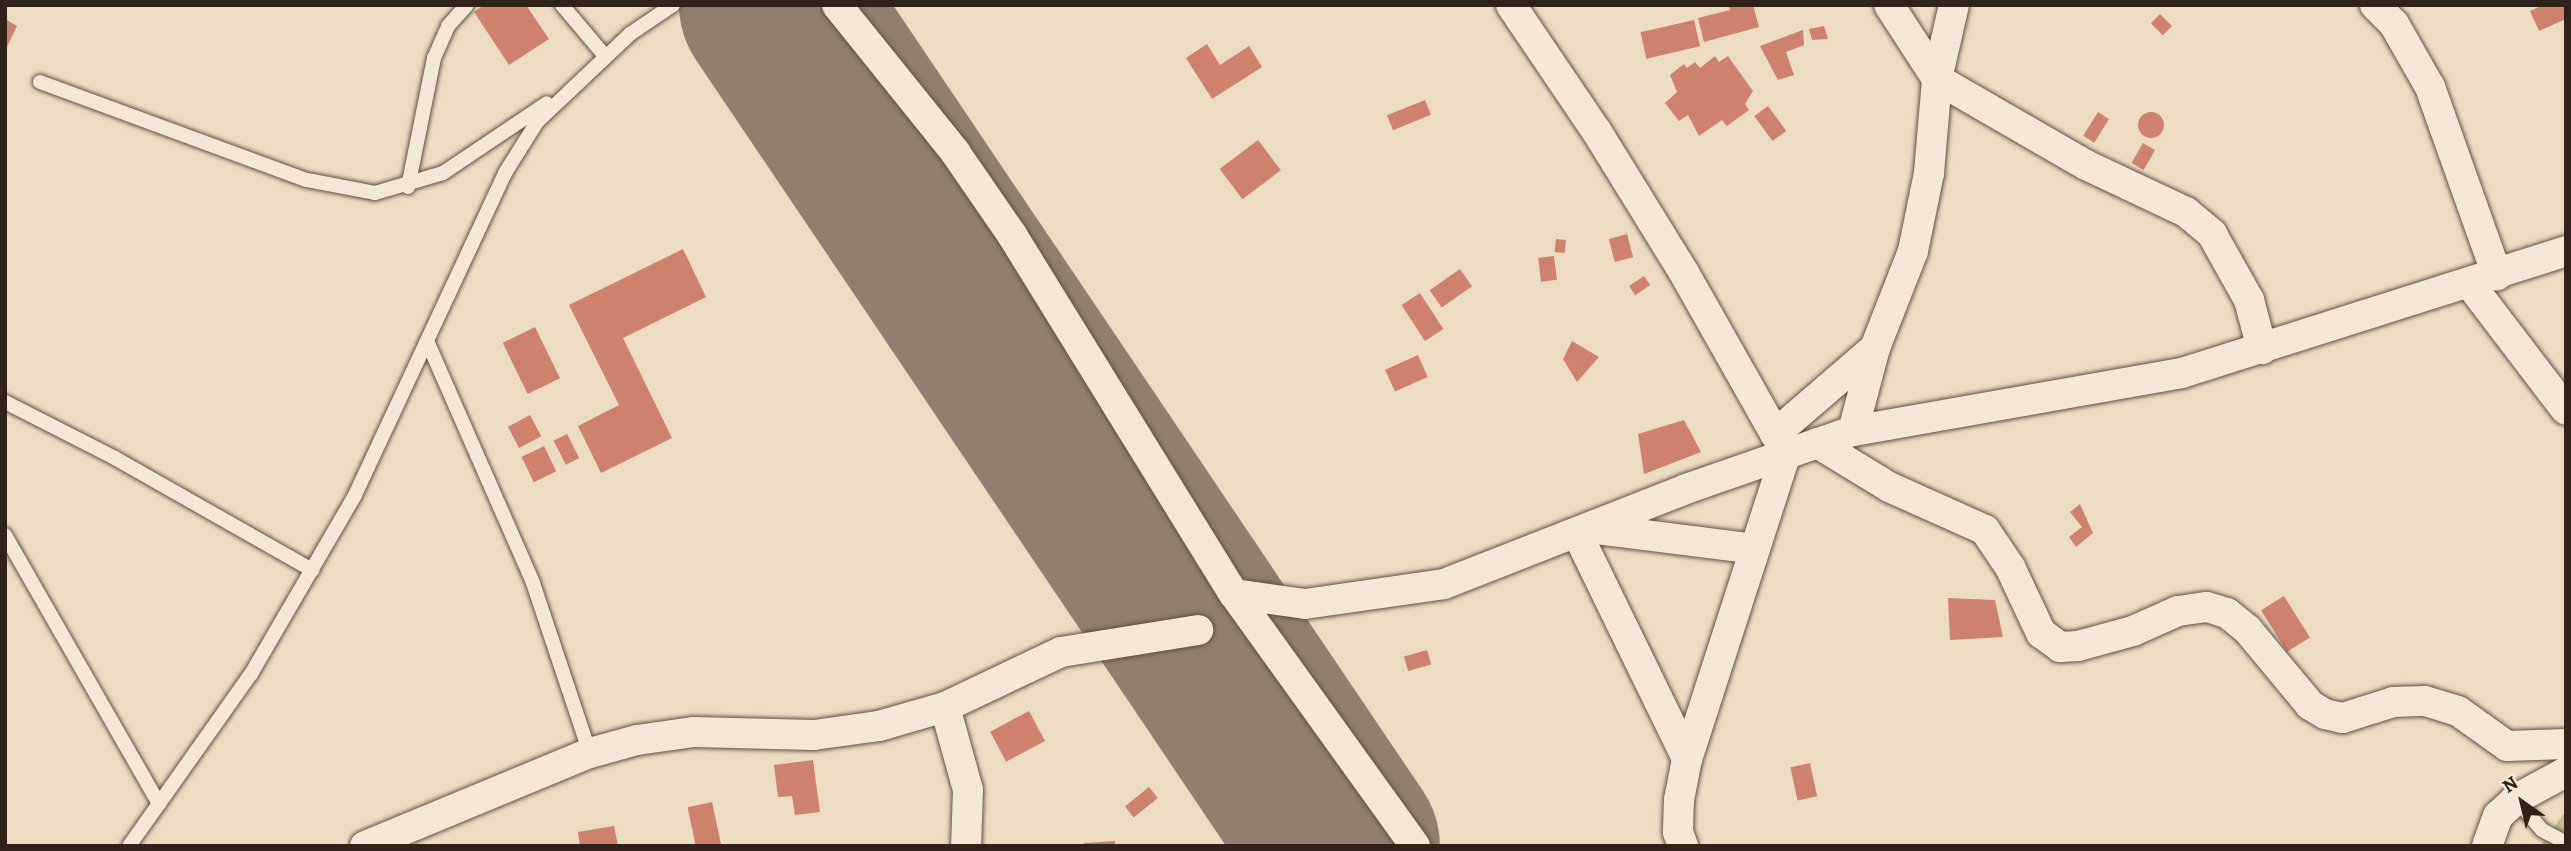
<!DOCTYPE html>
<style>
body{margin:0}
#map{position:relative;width:2571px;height:851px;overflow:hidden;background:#eddcc1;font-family:Alegreya,serif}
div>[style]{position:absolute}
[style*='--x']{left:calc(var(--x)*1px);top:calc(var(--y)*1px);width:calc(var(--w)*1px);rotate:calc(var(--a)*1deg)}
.green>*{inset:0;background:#bfbe8e}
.runway>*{height:194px;margin:-97px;padding:0 97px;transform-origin:97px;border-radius:97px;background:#8e7f6e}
.building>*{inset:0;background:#ce826d;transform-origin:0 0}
.round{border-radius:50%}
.roads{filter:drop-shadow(0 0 2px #5e5044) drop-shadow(0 0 2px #5e5044)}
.service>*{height:14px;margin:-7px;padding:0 7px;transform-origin:7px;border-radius:7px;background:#f3e8d7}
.minor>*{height:30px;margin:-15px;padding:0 15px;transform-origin:15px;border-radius:15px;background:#f3e8d7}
span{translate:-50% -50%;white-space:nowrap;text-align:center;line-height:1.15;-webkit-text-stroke:6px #f3e8d7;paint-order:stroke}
.frame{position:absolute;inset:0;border:7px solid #2e221b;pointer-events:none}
.north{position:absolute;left:2487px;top:767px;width:70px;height:70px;-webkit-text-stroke:5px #f3e8d7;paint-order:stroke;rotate:326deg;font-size:19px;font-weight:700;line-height:28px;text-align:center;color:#2e221b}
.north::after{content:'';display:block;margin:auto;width:24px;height:32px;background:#2e221b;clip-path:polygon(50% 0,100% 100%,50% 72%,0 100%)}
</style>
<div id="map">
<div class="green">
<div style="clip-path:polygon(2566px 811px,2566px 846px,2540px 846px)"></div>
</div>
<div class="runway">
<div style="--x:776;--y:5;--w:1014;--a:56.01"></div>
</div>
<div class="building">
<div style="clip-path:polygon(484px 5px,526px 5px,549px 39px,509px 65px,474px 12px)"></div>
<div style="clip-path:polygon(1728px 5px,1753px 5px,1759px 27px,1704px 42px,1698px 18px,1730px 10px)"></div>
<div style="clip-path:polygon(2543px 5px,2566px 5px,2566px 19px,2539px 31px,2530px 11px)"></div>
<div style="left:2160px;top:14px;width:17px;height:13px;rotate:45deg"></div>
<div style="clip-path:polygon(5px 19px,17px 26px,5px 51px)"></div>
<div style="left:1694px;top:20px;width:27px;height:55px;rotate:77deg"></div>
<div style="clip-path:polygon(1824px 26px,1828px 39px,1812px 40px,1809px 29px)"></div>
<div style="clip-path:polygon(1803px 30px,1804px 45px,1786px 52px,1794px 75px,1778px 80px,1760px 46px)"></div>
<div style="clip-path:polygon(1207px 44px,1220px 65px,1249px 46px,1262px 67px,1212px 99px,1186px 58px)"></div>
<div style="clip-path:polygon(1715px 56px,1719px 62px,1728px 56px,1753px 91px,1745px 104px,1749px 110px,1727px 126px,1722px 120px,1699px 136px,1688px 115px,1679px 121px,1665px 103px,1677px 92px,1670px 75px,1684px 64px,1687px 68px,1695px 62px,1700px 68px)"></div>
<div style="left:1425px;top:100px;width:16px;height:41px;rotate:68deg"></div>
<div style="left:1768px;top:106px;width:31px;height:17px;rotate:54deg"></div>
<div class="round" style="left:2138px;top:112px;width:26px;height:26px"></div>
<div style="left:2098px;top:112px;width:13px;height:28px;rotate:32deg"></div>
<div style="left:1258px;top:140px;width:38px;height:48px;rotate:53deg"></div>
<div style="left:2143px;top:143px;width:14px;height:23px;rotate:30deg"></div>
<div style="left:1627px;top:234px;width:24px;height:19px;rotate:75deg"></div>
<div style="left:1556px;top:239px;width:10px;height:13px;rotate:6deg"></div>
<div style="clip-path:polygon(683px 249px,706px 297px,623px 338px,672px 438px,601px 473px,578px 426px,619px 405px,569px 305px)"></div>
<div style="left:1554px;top:256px;width:24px;height:16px;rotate:83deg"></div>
<div style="left:1460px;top:269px;width:21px;height:37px;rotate:55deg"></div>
<div style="left:1644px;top:276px;width:11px;height:18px;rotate:56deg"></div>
<div style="left:1420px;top:293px;width:43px;height:22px;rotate:57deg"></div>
<div style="left:535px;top:327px;width:57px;height:36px;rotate:64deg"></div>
<div style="clip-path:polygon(1572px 341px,1599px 357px,1577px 382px,1563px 359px)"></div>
<div style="left:1418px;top:355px;width:24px;height:36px;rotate:66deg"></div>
<div style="left:530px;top:415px;width:24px;height:25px;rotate:62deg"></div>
<div style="clip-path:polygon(1684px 420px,1701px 452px,1644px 474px,1638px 434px)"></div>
<div style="left:567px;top:434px;width:27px;height:15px;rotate:63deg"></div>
<div style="left:544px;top:446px;width:28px;height:25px;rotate:64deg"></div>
<div style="clip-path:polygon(2080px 504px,2093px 533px,2076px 547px,2069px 537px,2082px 527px,2070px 512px)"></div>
<div style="left:2284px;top:596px;width:49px;height:27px;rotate:58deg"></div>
<div style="clip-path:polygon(1948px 598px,1995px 600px,2003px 637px,1950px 640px)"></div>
<div style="left:1427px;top:650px;width:15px;height:24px;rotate:74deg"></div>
<div style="left:1029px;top:711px;width:34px;height:44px;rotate:62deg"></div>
<div style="clip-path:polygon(813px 760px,820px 812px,795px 815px,792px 796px,778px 797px,774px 765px)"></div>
<div style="left:1810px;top:763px;width:34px;height:20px;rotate:78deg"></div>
<div style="left:1149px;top:787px;width:14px;height:31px;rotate:51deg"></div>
<div style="left:712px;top:802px;width:45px;height:25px;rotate:78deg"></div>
<div style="clip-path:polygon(614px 826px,618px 846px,580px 846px,578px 832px)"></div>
<div style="clip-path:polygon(1115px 841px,1115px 846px,1084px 846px,1084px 843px)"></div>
</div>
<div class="roads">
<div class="service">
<div style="--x:562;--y:5;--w:67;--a:49.9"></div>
<div style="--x:40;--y:82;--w:284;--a:20.2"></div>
<div style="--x:307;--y:180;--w:69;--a:10.8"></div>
<div style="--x:375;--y:193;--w:71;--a:-16.4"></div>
<div style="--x:443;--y:173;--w:125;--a:-33.9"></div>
<div style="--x:408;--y:187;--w:132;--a:-78.6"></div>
<div style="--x:434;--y:58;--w:35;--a:-66"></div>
<div style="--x:448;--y:26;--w:28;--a:-48"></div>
<div style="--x:427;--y:341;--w:264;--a:66.3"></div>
<div style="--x:533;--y:583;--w:179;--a:71.5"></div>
<div style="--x:5;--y:402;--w:123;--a:27"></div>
<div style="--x:115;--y:458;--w:227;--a:29.6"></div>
<div style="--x:5;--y:535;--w:310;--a:60.2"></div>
<div style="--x:2516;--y:799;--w:40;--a:50"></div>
<div style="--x:2542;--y:830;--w:27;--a:28"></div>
<div style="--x:129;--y:846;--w:211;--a:-54.7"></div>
<div style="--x:251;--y:674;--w:207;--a:-59.8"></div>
<div style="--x:355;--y:495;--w:355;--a:-65"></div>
<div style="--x:505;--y:173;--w:60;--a:-57.9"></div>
<div style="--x:537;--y:122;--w:128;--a:-43.4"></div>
<div style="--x:630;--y:34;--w:52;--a:-34"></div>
</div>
<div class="minor">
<div style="--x:837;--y:5;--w:189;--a:51.2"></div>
<div style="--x:955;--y:152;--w:101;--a:55.5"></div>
<div style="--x:1012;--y:235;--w:422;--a:58.3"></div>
<div style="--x:1234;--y:594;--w:310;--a:54.3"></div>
<div style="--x:1511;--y:5;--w:153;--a:55.9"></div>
<div style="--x:1597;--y:132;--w:163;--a:58.3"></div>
<div style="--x:1683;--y:271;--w:209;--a:60.5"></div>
<div style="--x:1786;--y:453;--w:322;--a:107.9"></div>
<div style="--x:1687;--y:759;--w:42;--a:101"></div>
<div style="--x:1679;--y:800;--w:32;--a:92"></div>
<div style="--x:1678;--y:832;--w:15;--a:70"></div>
<div style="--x:1889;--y:5;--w:88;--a:57"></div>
<div style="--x:1937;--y:79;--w:172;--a:30"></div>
<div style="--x:2086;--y:165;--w:110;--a:25.2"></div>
<div style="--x:2186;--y:212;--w:34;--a:40"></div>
<div style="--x:2212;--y:234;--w:76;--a:60.7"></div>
<div style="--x:2249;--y:300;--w:51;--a:75.1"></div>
<div style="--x:2375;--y:5;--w:27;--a:45"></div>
<div style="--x:2394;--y:24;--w:73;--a:60.3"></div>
<div style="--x:2430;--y:87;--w:200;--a:70.4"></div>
<div style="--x:2470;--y:284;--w:158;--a:52.7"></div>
<div style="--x:1853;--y:431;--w:86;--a:-75.2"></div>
<div style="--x:1875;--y:348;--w:104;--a:-68.6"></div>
<div style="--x:1913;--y:251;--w:80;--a:-78.4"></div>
<div style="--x:1929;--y:173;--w:94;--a:-85.1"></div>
<div style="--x:1937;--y:79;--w:76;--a:-77.1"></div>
<div style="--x:1775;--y:434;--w:132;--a:-40.7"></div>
<div style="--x:1817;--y:443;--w:84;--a:31.4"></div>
<div style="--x:1889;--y:487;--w:105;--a:24.1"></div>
<div style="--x:1985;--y:530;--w:45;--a:56"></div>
<div style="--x:2010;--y:567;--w:73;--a:64.8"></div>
<div style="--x:2041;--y:633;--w:24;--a:36"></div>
<div style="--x:2060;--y:647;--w:18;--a:-3"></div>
<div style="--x:2078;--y:646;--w:57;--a:-15.3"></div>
<div style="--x:2133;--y:631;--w:49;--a:-24"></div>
<div style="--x:2178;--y:611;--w:29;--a:-8"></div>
<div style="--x:2207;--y:607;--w:21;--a:17"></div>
<div style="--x:2227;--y:613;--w:26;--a:39"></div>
<div style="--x:2247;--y:629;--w:99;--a:50.3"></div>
<div style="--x:2310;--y:705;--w:17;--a:31"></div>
<div style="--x:2325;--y:714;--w:18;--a:13"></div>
<div style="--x:2343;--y:718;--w:52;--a:-17.7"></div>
<div style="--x:2393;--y:702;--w:32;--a:-2"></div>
<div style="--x:2425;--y:701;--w:34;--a:17"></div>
<div style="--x:2458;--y:711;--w:60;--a:35.5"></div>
<div style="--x:2507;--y:746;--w:59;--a:-1.9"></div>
<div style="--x:1589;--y:528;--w:167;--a:7.2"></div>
<div style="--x:1577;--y:533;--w:251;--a:64"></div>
<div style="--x:1234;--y:594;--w:72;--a:8"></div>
<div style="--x:1305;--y:604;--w:140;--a:-8.2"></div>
<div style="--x:1444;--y:584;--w:260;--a:-21.4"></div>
<div style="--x:1686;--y:489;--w:177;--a:-19.2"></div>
<div style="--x:1853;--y:431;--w:334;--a:-10"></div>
<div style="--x:2182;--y:373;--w:403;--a:-17.6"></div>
<div style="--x:945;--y:707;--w:86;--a:74.5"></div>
<div style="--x:968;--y:790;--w:56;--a:92"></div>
<div style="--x:365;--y:846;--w:243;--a:-22.5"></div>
<div style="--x:590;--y:753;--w:49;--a:-15.5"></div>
<div style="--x:637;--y:740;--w:58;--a:-8"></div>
<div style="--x:694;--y:732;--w:120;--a:1.4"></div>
<div style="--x:814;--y:735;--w:66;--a:-7.9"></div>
<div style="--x:879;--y:726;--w:69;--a:-16.1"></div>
<div style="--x:945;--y:707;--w:128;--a:-25.4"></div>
<div style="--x:1061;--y:652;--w:139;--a:-9.1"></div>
<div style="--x:2487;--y:846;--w:32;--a:-70"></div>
<div style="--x:2498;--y:816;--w:25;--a:-43"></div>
<div style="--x:2516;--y:799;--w:57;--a:-28.4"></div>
</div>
</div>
<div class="frame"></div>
<div class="north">N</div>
</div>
